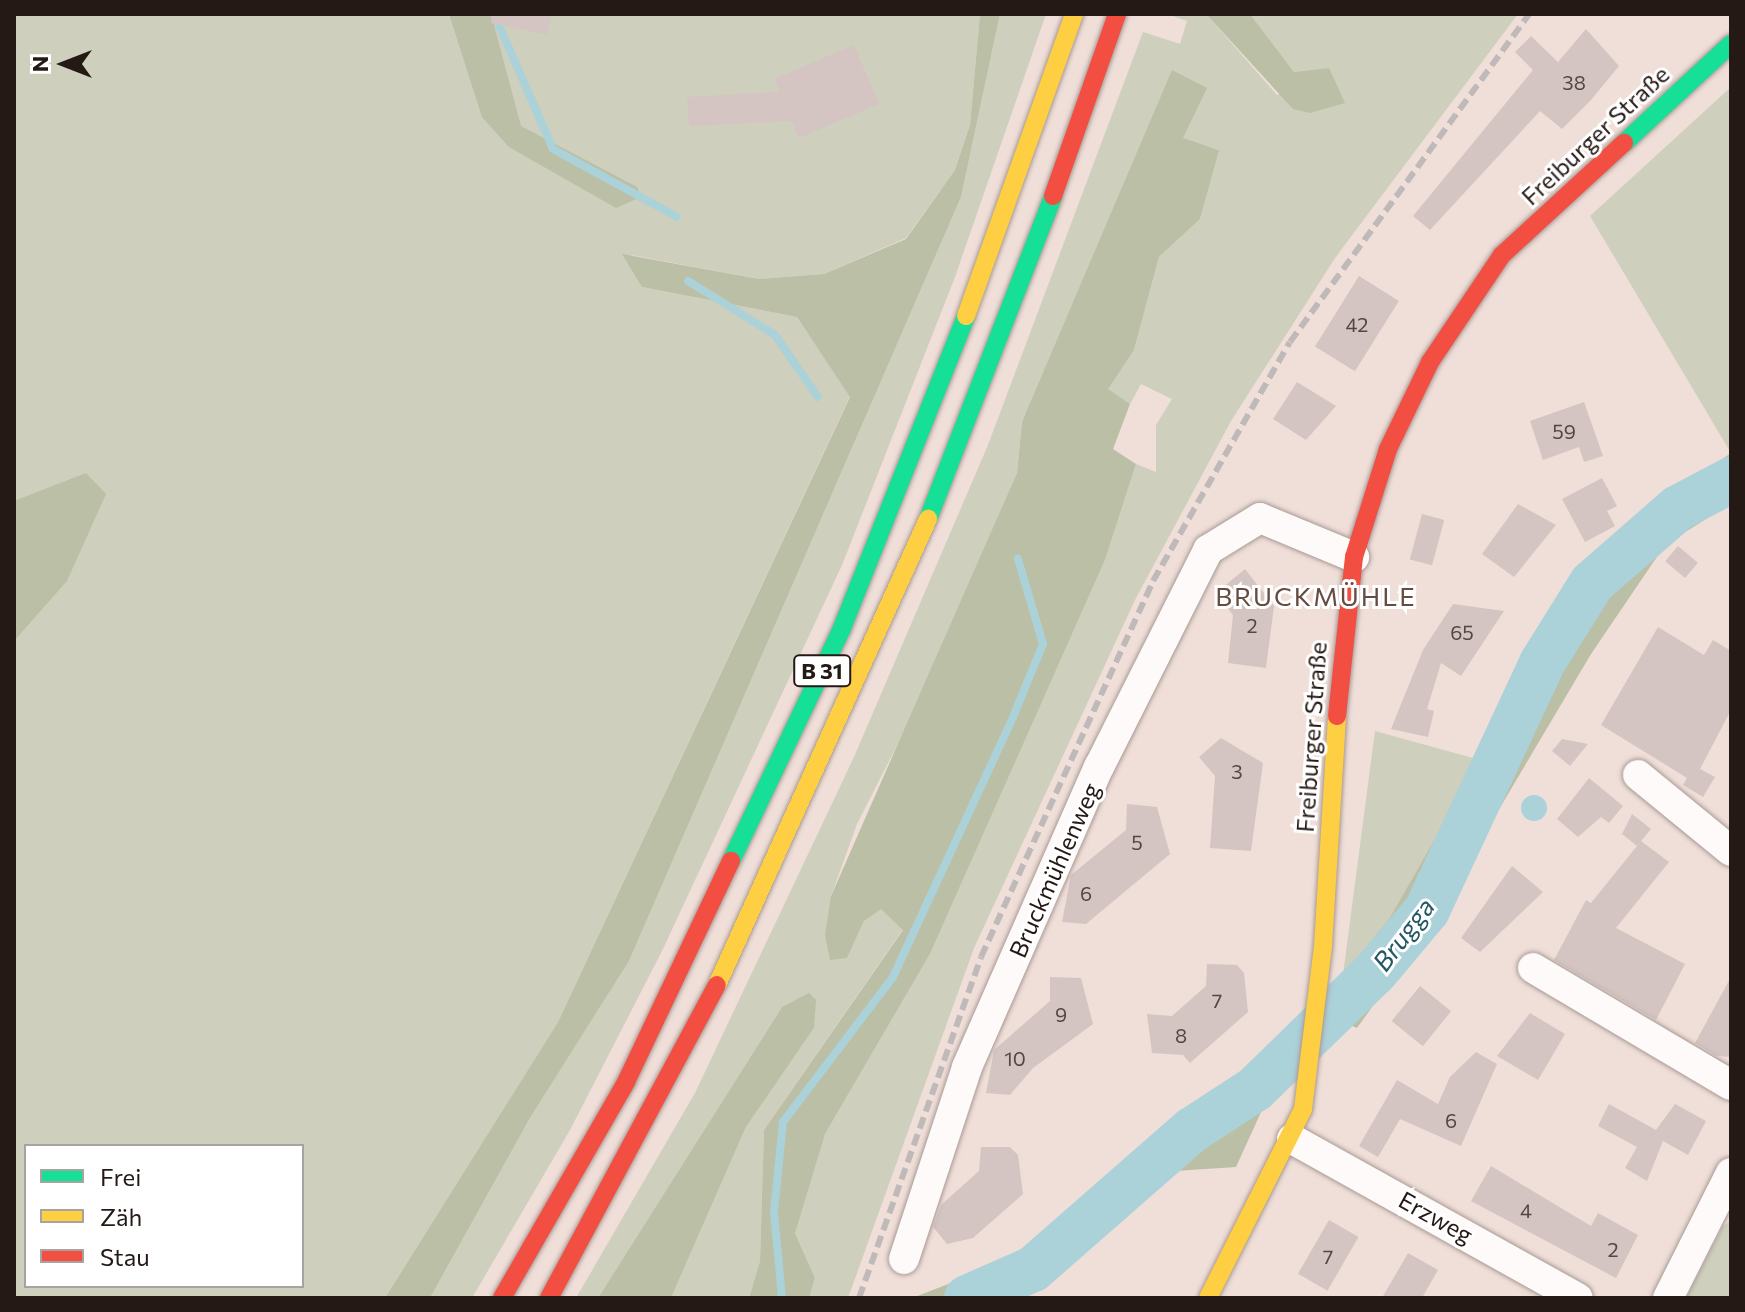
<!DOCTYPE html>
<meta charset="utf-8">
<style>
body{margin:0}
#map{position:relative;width:1745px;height:1312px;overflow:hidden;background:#f0ded8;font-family:Commissioner,sans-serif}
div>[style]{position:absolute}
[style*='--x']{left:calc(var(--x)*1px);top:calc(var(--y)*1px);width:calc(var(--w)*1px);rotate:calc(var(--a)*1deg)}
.green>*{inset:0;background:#cecfbc}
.forest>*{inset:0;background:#bbbfa5}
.water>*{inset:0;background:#abd1d9}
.round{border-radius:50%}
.stream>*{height:8px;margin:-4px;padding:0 4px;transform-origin:4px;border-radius:4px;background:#abd1d9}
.river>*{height:46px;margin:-23px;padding:0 23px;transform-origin:23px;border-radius:23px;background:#abd1d9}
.building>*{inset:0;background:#d4c5c2;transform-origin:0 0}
.roads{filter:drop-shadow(0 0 2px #a79a95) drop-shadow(0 0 2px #a79a95)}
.street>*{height:30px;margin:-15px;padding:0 15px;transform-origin:15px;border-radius:15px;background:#fdfaf9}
.fast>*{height:18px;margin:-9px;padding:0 9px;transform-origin:9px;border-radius:9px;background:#16e098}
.slow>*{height:18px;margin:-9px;padding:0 9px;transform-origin:9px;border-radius:9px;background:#ffcf43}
.jam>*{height:18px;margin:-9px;padding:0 9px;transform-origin:9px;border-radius:9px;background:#f24e42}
.rail>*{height:6px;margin-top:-3px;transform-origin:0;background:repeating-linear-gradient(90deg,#bfbab9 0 12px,transparent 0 18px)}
span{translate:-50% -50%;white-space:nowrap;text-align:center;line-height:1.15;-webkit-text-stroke:6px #fff;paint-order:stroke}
.number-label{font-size:20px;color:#534743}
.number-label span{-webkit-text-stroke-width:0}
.shield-label span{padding:2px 6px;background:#fff;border:2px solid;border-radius:6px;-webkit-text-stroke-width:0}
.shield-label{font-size:22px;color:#241915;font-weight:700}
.street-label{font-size:24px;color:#241915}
.neighbourhood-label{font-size:26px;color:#654b40;letter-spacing:2px}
.water-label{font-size:26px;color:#245864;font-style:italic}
.frame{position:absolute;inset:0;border:16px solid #241915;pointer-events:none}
.legend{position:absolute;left:24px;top:1144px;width:280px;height:144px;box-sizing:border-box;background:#fff;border:2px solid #a7a3a1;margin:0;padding:10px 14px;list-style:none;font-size:24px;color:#241915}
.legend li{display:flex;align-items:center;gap:16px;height:40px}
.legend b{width:40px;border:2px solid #a7a3a1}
.north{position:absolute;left:24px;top:24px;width:80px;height:80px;-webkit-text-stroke:6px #fff;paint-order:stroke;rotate:270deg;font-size:22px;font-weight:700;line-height:32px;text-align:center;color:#241915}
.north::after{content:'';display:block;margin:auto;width:28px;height:36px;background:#241915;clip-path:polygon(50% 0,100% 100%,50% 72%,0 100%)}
</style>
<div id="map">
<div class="green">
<div style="clip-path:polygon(evenodd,14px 14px,980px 14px,970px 125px,955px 170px,906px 238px,824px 274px,759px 279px,631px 255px,642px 287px,797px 317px,850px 396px,558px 1022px,385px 1298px,14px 1298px,14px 14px,26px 1146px,302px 1146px,302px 1286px,26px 1286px,26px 1146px)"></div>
<div style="clip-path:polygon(1000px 14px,1046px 14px,955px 277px,842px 565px,662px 951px,570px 1130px,472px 1298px,430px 1298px,530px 1118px,629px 961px,961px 197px)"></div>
<div style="clip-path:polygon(1167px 14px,1206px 14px,1277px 95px,1330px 68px,1294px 72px,1250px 14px,1518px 14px,1335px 258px,1231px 421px,1135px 600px,974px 948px,848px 1298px,809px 1298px,815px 1278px,795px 1233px,804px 1187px,825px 1134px,930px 954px,1105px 560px,1136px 464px,1156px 472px,1156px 425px,1172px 399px,1141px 384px,1130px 404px,1107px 389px,1134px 350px,1159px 257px,1200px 219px,1218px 149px,1182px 139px,1022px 421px,1017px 473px,911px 718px,857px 824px,831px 896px,847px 958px,864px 921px,881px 908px,903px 929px,764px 1130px,760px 1261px,749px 1298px,671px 1298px,746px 1127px,814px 1028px,782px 1007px,598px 1298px,576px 1298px,695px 1093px,854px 757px,988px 445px,1143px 32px,1180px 44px,1187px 21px)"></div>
<div style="clip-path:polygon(1731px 87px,1731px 453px,1590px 216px)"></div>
<div style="clip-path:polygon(1375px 731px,1480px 760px,1389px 919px,1343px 975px)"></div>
<div style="clip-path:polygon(1731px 1221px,1731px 1298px,1686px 1298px,1723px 1226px)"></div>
</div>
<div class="forest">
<div style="clip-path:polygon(449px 14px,491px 14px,521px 126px,637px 187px,641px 197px,616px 208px,509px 147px,482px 117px)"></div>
<div style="clip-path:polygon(980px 14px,1000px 14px,961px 197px,629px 961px,530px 1118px,430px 1298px,385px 1298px,558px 1022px,850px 397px,797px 317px,642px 287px,622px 254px,759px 279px,824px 274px,906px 239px,955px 170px,970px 125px)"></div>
<div style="clip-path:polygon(1206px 14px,1250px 14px,1294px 72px,1329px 68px,1345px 103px,1310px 113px,1293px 109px)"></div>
<div style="clip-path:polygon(1172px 70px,1207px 88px,1183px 138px,1219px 150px,1200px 219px,1159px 257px,1134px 350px,1108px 389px,1130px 404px,1113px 449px,1136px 464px,1105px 560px,930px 954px,825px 1134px,795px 1233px,815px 1278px,809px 1298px,749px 1298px,760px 1261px,764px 1130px,903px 930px,881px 909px,864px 921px,847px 958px,830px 960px,825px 935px,831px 896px,1017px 473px,1022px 422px)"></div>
<div style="clip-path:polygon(1731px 453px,1731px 503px,1665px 545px,1591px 654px,1428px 929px,1357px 1028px,1338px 1020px,1343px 975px,1389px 919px,1480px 760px,1549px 618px,1643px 514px)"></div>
<div style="clip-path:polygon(86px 473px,106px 494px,67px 581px,14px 641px,14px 501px)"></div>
<div style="clip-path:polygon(809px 993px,816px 1000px,814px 1028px,746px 1127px,671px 1298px,598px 1298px,782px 1007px)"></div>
<div style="clip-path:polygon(1279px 1041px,1272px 1088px,1236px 1167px,1175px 1171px,1080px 1256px,996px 1298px,912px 1298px,1068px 1238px,1156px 1147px)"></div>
</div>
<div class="water">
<div class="round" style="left:1521px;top:795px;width:26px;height:26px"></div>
</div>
<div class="stream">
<div style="--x:494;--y:14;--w:147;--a:66.4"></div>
<div style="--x:553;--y:149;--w:141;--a:28.7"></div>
<div style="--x:688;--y:281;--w:102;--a:31.8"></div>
<div style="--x:775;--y:335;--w:75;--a:55.3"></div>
<div style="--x:782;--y:1298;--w:86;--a:-95.3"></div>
<div style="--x:774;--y:1212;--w:90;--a:-84.3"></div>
<div style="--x:783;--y:1122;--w:182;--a:-52.8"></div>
<div style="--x:893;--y:977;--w:286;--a:-65.2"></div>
<div style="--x:1013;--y:717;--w:79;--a:-67.7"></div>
<div style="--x:1043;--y:644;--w:89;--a:-106.4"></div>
</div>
<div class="river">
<div style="--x:967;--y:1298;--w:72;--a:-23.7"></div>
<div style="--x:1033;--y:1269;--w:211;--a:-41.2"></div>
<div style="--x:1192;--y:1130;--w:75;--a:-33.1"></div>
<div style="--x:1255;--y:1089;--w:169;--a:-44.3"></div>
<div style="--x:1376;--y:971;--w:80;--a:-50.1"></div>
<div style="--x:1427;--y:910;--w:272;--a:-65"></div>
<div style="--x:1542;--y:663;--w:94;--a:-58"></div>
<div style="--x:1592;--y:583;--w:114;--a:-41.1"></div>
<div style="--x:1678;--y:508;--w:60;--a:-27.8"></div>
</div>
<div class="building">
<div style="clip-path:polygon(492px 14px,552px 14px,547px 35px,491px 23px)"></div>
<div style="clip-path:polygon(1586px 29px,1619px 66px,1591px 100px,1562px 129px,1540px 111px,1430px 230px,1413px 216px,1533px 70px,1515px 52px,1531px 36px,1558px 62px)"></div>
<div style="clip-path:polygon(854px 45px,879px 104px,799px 138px,792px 121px,689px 126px,687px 97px,780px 92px,774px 79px)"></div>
<div style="left:1359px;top:276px;width:47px;height:83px;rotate:32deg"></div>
<div style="clip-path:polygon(1297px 382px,1336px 406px,1306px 440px,1273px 419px)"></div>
<div style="clip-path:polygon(1584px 402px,1603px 456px,1584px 462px,1579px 447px,1543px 460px,1530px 421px)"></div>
<div style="clip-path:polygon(1602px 478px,1617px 506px,1607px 511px,1615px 526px,1585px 542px,1562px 499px)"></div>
<div style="clip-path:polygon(1518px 504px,1556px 525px,1514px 577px,1482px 554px)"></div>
<div style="left:1422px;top:514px;width:23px;height:47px;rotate:15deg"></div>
<div style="left:1678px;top:546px;width:26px;height:20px;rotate:40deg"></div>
<div style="clip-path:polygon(1245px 569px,1274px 606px,1266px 668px,1228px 663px,1233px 615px,1216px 593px)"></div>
<div style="clip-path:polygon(1453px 604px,1504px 611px,1461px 676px,1441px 663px,1427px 709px,1434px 711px,1428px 737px,1391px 729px,1423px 650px)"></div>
<div style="clip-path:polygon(1658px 627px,1704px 655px,1713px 640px,1731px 651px,1731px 710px,1700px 769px,1715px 777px,1703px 797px,1683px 785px,1687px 778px,1601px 725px)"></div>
<div style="clip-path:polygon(1221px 738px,1263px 763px,1251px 851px,1210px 848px,1215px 776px,1199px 757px)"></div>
<div style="clip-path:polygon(1562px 739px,1588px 744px,1570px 766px,1552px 751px)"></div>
<div style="clip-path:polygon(1589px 778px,1623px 806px,1609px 823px,1601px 817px,1578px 837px,1557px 819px)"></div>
<div style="clip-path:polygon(1127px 804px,1157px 807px,1170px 854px,1086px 924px,1062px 922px,1071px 875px,1126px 830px)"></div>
<div style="clip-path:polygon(1632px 814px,1651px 829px,1637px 846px,1622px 834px)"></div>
<div style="clip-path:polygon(1641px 841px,1669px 862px,1616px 928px,1685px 964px,1656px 1020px,1554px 960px,1586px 900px,1591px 903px)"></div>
<div style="clip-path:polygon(1512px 866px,1543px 892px,1480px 952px,1461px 938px)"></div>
<div style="clip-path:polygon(1207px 964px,1237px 965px,1244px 973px,1248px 1012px,1190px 1063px,1183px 1055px,1152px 1053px,1147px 1014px,1172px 1016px,1206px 986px)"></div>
<div style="clip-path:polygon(1050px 977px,1081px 978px,1093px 1024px,1033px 1068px,1010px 1095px,986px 1093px,994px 1050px,1050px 1001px)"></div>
<div style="clip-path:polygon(1731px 977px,1731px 1057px,1717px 1056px,1695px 1043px)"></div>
<div style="left:1420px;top:986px;width:40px;height:45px;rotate:39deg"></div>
<div style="clip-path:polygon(1530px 1013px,1565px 1034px,1538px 1080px,1497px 1056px)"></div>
<div style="clip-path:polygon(1476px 1052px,1497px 1064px,1461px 1146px,1400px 1119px,1378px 1157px,1359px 1146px,1397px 1080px,1438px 1104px,1450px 1077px)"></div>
<div style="clip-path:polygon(1609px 1104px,1656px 1130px,1675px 1104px,1706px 1121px,1688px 1155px,1663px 1141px,1647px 1181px,1625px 1168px,1637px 1147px,1598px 1126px)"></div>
<div style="clip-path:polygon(981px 1147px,1010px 1147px,1018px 1155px,1023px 1194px,973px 1238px,947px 1244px,933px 1227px,941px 1205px,979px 1171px)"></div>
<div style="clip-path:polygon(1491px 1166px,1591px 1226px,1598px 1213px,1638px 1235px,1616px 1278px,1471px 1201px)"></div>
<div style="left:1329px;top:1220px;width:34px;height:62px;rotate:30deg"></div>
<div style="clip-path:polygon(1408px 1253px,1438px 1270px,1422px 1298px,1382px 1298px)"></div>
</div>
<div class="roads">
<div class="street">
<div style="--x:1638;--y:775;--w:120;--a:39.3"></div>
<div style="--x:1533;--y:968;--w:230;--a:30.6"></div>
<div style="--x:1292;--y:1139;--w:327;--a:29.1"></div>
<div style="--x:904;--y:1259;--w:202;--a:-71.8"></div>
<div style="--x:967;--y:1067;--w:328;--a:-66.3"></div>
<div style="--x:1099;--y:767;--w:243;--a:-63.3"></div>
<div style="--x:1208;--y:550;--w:61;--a:-31.6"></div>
<div style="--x:1260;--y:518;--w:102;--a:22.5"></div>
<div style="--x:1668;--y:1298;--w:140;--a:-63.3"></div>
</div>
<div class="fast">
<div style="--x:1624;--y:143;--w:146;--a:-42.8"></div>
<div style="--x:928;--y:519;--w:346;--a:-68.8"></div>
<div style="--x:731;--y:861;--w:258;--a:-64.5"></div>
<div style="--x:842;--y:628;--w:336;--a:-68.3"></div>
</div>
<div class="slow">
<div style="--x:966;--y:316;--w:321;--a:-70.3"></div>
<div style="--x:717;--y:985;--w:512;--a:-65.64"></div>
<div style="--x:1208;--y:1298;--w:212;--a:-63.3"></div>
<div style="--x:1303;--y:1109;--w:164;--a:-83"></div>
<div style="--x:1323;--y:946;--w:230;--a:-86.5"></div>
</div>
<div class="jam">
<div style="--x:1053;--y:196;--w:193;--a:-70.6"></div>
<div style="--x:1337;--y:716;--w:160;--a:-83.9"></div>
<div style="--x:1354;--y:557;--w:113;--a:-72.5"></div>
<div style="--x:1388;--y:449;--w:97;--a:-64.2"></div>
<div style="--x:1430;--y:362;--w:129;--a:-56.1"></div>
<div style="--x:1502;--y:255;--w:166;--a:-42.6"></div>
<div style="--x:502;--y:1298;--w:249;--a:-60.1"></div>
<div style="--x:626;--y:1082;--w:245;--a:-64.6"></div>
<div style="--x:549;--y:1298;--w:355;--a:-61.8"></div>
</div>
</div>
<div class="rail">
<div style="--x:859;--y:1298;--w:362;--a:-70.3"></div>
<div style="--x:981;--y:957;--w:413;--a:-65.4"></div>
<div style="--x:1153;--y:581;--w:275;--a:-60.2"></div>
<div style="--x:1290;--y:342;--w:406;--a:-53.9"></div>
</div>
<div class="number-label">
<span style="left:1574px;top:82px">38</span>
<span style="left:1357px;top:324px">42</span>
<span style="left:1564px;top:431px">59</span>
<span style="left:1252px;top:625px">2</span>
<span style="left:1462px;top:632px">65</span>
<span style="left:1237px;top:771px">3</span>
<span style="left:1137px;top:842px">5</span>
<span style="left:1086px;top:893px">6</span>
<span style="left:1217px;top:1000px">7</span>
<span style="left:1061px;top:1014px">9</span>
<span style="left:1181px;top:1035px">8</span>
<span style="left:1015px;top:1058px">10</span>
<span style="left:1451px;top:1120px">6</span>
<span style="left:1526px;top:1210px">4</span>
<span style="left:1613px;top:1249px">2</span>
<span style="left:1328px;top:1256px">7</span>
</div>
<div class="shield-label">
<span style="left:822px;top:671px">B 31</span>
</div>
<div class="street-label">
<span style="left:1595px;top:135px;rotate:-43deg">Freiburger Straße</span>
<span style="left:1311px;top:737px;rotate:-86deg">Freiburger Straße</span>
<span style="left:1054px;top:870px;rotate:-66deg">Bruckmühlenweg</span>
<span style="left:1436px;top:1217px;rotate:29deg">Erzweg</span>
</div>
<div class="neighbourhood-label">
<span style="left:1316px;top:596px">BRUCKMÜHLE</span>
</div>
<div class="water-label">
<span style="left:1403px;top:934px;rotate:-53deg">Brugga</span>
</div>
<div class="frame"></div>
<ul class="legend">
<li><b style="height:10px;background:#16e098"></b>Frei</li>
<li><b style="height:10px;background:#ffcf43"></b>Zäh</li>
<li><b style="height:10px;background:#f24e42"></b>Stau</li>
</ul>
<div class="north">N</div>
</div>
